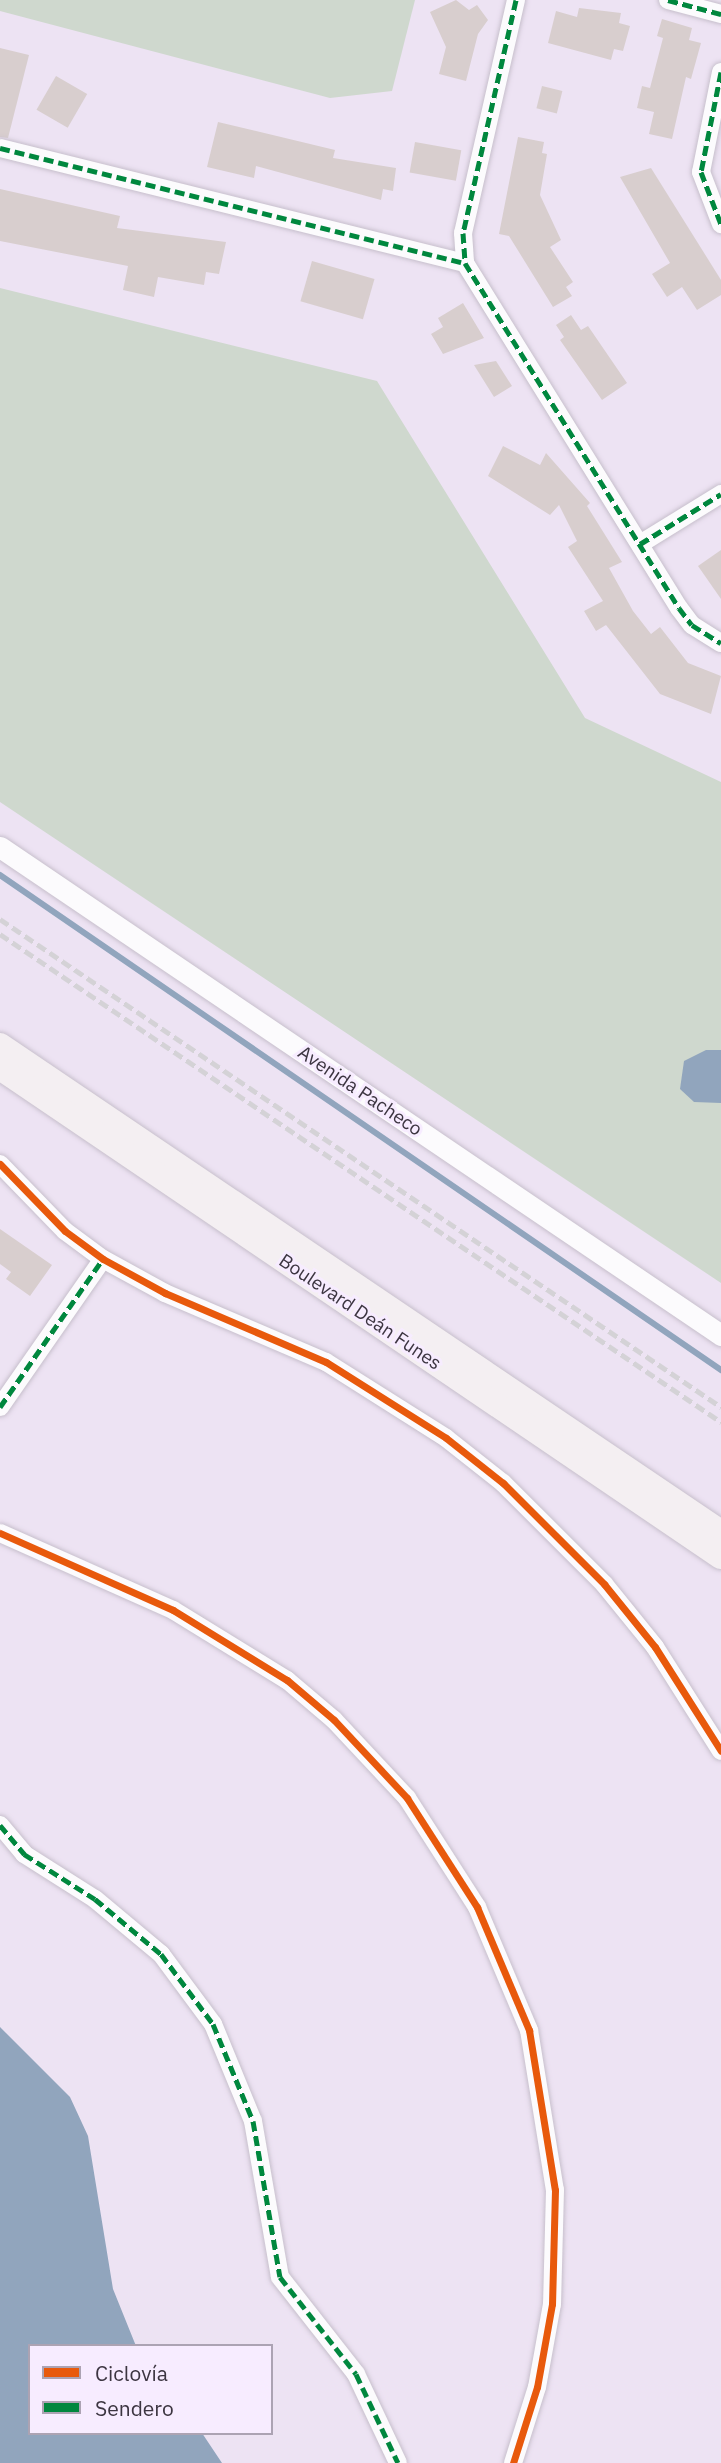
<!DOCTYPE html>
<meta charset="utf-8">
<style>
body{margin:0}
#map{position:relative;width:721px;height:2463px;overflow:hidden;background:#ede3f3;font-family:"IBM Plex Sans",sans-serif}
div>[style]{position:absolute}
[style*='--x']{left:calc(var(--x)*1px);top:calc(var(--y)*1px);width:calc(var(--w)*1px);rotate:calc(var(--a)*1deg)}
.green>*{inset:0;background:#cfd8ce}
.water>*{inset:0;background:#91a5bd}
.stream>*{height:6px;margin:-3px;padding:0 3px;transform-origin:3px;border-radius:3px;background:#91a5bd}
.building>*{inset:0;background:#d8cece;transform-origin:0 0}
.roads{filter:drop-shadow(0 0 2px #c7bfcc) drop-shadow(0 0 2px #c7bfcc)}
.minor>*{height:18px;margin:-9px;padding:0 9px;transform-origin:9px;border-radius:9px;background:#fcfbfd}
.tertiary>*{height:21px;margin:-10.5px;padding:0 10.5px;transform-origin:10.5px;border-radius:10.5px;background:#fcfbfd}
.secondary>*{height:24px;margin:-12px;padding:0 12px;transform-origin:12px;border-radius:12px;background:#f4eff2}
.rail>*{height:5px;margin-top:-2.5px;transform-origin:0;background:repeating-linear-gradient(90deg,#d4d2d6 0 10px,transparent 0 15px)}
.quiet>*{height:5px;margin-top:-2.5px;transform-origin:0;background:repeating-linear-gradient(90deg,#00873e 0 10px,transparent 0 15px)}
.cycleway>*{height:7px;margin:-3.5px;padding:0 3.5px;transform-origin:3.5px;border-radius:3.5px;background:#e8590c}
span{translate:-50% -50%;white-space:nowrap;text-align:center;line-height:1.15;-webkit-text-stroke:6px #f7ecff;paint-order:stroke}
.street-label{font-size:19px;color:#3c3541}
.legend{position:absolute;left:28px;top:2344px;width:245px;height:91px;box-sizing:border-box;background:#f7ecff;border:2px solid #aca3b3;margin:0;padding:9px 12px;list-style:none;font-size:21px;color:#3c3541}
.legend li{display:flex;align-items:center;gap:14px;height:35px}
.legend b{width:35px;border:2px solid #aca3b3}
</style>
<div id="map">
<div class="green">
<div style="clip-path:polygon(0 0,415px 0,392px 91px,330px 98px,0 11px)"></div>
<div style="clip-path:polygon(0 288px,377px 381px,585px 718px,721px 782px,721px 1283px,0 802px)"></div>
</div>
<div class="water">
<div style="clip-path:polygon(706px 1050px,721px 1050px,721px 1103px,694px 1102px,680px 1089px,684px 1061px)"></div>
<div style="clip-path:polygon(0 2027px,70px 2097px,88px 2136px,113px 2289px,136px 2346px,30px 2346px,30px 2433px,202px 2433px,222px 2463px,0 2463px)"></div>
</div>
<div class="stream">
<div style="--x:0;--y:875;--w:875;--a:34.47"></div>
</div>
<div class="building">
<div style="clip-path:polygon(456px 0,469px 10px,477px 5px,488px 20px,478px 34px,466px 81px,439px 74px,446px 47px,430px 12px)"></div>
<div style="clip-path:polygon(579px 8px,621px 13px,619px 23px,630px 26px,623px 51px,614px 49px,611px 60px,548px 43px,556px 11px,577px 17px)"></div>
<div style="clip-path:polygon(662px 19px,692px 28px,689px 40px,701px 43px,691px 79px,686px 77px,672px 139px,649px 134px,654px 112px,637px 108px,642px 86px,650px 88px,663px 38px,657px 36px)"></div>
<div style="clip-path:polygon(0 48px,29px 55px,8px 138px,0 137px)"></div>
<div style="left:56px;top:76px;width:36px;height:39px;rotate:30deg"></div>
<div style="left:542px;top:86px;width:21px;height:23px;rotate:14deg"></div>
<div style="clip-path:polygon(218px 122px,335px 150px,333px 158px,396px 168px,393px 191px,383px 189px,381px 200px,256px 166px,254px 178px,207px 167px)"></div>
<div style="clip-path:polygon(518px 137px,544px 142px,542px 153px,547px 154px,540px 195px,561px 240px,550px 247px,573px 282px,566px 287px,572px 296px,553px 307px,509px 236px,499px 234px)"></div>
<div style="left:415px;top:142px;width:47px;height:31px;rotate:10deg"></div>
<div style="clip-path:polygon(651px 168px,721px 280px,721px 295px,697px 310px,682px 287px,667px 297px,652px 274px,670px 263px,620px 177px)"></div>
<div style="clip-path:polygon(0 189px,120px 216px,117px 228px,226px 242px,219px 274px,206px 272px,204px 285px,158px 277px,154px 297px,123px 290px,128px 266px,0 241px)"></div>
<div style="left:312px;top:261px;width:65px;height:42px;rotate:16deg"></div>
<div style="clip-path:polygon(463px 303px,484px 338px,443px 354px,431px 334px,443px 327px,438px 318px)"></div>
<div style="clip-path:polygon(571px 315px,581px 330px,588px 326px,627px 383px,602px 400px,560px 340px,564px 337px,556px 325px)"></div>
<div style="clip-path:polygon(496px 361px,512px 386px,494px 397px,474px 365px)"></div>
<div style="clip-path:polygon(503px 446px,540px 465px,546px 453px,590px 503px,587px 506px,622px 562px,609px 568px,633px 611px,651px 634px,660px 627px,688px 663px,721px 676px,711px 714px,660px 694px,606px 625px,596px 631px,584px 611px,603px 601px,568px 547px,577px 541px,559px 505px,550px 515px,488px 476px)"></div>
<div style="clip-path:polygon(721px 550px,721px 599px,698px 566px)"></div>
<div style="clip-path:polygon(0 1229px,52px 1265px,30px 1296px,6px 1279px,11px 1272px,0 1264px)"></div>
</div>
<div class="roads">
<div class="minor">
<div style="--x:516;--y:0;--w:239;--a:102.8"></div>
<div style="--x:463;--y:233;--w:30;--a:86"></div>
<div style="--x:465;--y:263;--w:406;--a:58.2"></div>
<div style="--x:679;--y:608;--w:21;--a:53"></div>
<div style="--x:692;--y:625;--w:34;--a:32"></div>
<div style="--x:668;--y:0;--w:55;--a:14.8"></div>
<div style="--x:721;--y:72;--w:102;--a:101.3"></div>
<div style="--x:701;--y:172;--w:56;--a:69"></div>
<div style="--x:0;--y:148;--w:479;--a:13.9"></div>
<div style="--x:640;--y:544;--w:95;--a:-31.7"></div>
<div style="--x:0;--y:1164;--w:93;--a:45.9"></div>
<div style="--x:65;--y:1231;--w:47;--a:36.4"></div>
<div style="--x:103;--y:1259;--w:71;--a:28.7"></div>
<div style="--x:165;--y:1293;--w:175;--a:23.2"></div>
<div style="--x:326;--y:1362;--w:142;--a:32.3"></div>
<div style="--x:446;--y:1438;--w:73;--a:38.3"></div>
<div style="--x:503;--y:1483;--w:143;--a:45"></div>
<div style="--x:604;--y:1584;--w:81;--a:51"></div>
<div style="--x:655;--y:1647;--w:123;--a:57.6"></div>
<div style="--x:0;--y:1407;--w:180;--a:-55.2"></div>
<div style="--x:0;--y:1533;--w:189;--a:24"></div>
<div style="--x:173;--y:1610;--w:134;--a:31.6"></div>
<div style="--x:287;--y:1680;--w:62;--a:40.4"></div>
<div style="--x:334;--y:1720;--w:107;--a:46.9"></div>
<div style="--x:407;--y:1798;--w:130;--a:57.3"></div>
<div style="--x:477;--y:1907;--w:134;--a:67.1"></div>
<div style="--x:529;--y:2030;--w:162;--a:80.8"></div>
<div style="--x:555;--y:2190;--w:114;--a:91.5"></div>
<div style="--x:552;--y:2304;--w:84;--a:100.2"></div>
<div style="--x:537;--y:2387;--w:80;--a:107.5"></div>
<div style="--x:0;--y:1825;--w:38;--a:50"></div>
<div style="--x:24;--y:1854;--w:84;--a:32.4"></div>
<div style="--x:95;--y:1899;--w:86;--a:39.8"></div>
<div style="--x:161;--y:1954;--w:87;--a:53.4"></div>
<div style="--x:213;--y:2024;--w:105;--a:67.6"></div>
<div style="--x:253;--y:2121;--w:158;--a:80.2"></div>
<div style="--x:280;--y:2277;--w:123;--a:51.9"></div>
<div style="--x:356;--y:2374;--w:98;--a:64.7"></div>
</div>
<div class="tertiary">
<div style="--x:0;--y:847;--w:871;--a:34.09"></div>
</div>
<div class="secondary">
<div style="--x:0;--y:1045;--w:870;--a:34.04"></div>
<div style="--x:0;--y:1068;--w:871;--a:34.15"></div>
</div>
</div>
<div class="rail">
<div style="--x:0;--y:919;--w:871;--a:34.09"></div>
<div style="--x:0;--y:934;--w:871;--a:34.09"></div>
</div>
<div class="quiet">
<div style="--x:516;--y:0;--w:239;--a:102.8"></div>
<div style="--x:463;--y:233;--w:30;--a:86"></div>
<div style="--x:465;--y:263;--w:406;--a:58.2"></div>
<div style="--x:679;--y:608;--w:21;--a:53"></div>
<div style="--x:692;--y:625;--w:34;--a:32"></div>
<div style="--x:668;--y:0;--w:55;--a:14.8"></div>
<div style="--x:721;--y:72;--w:102;--a:101.3"></div>
<div style="--x:701;--y:172;--w:56;--a:69"></div>
<div style="--x:0;--y:148;--w:479;--a:13.9"></div>
<div style="--x:640;--y:544;--w:95;--a:-31.7"></div>
<div style="--x:0;--y:1407;--w:180;--a:-55.2"></div>
<div style="--x:0;--y:1825;--w:38;--a:50"></div>
<div style="--x:24;--y:1854;--w:84;--a:32.4"></div>
<div style="--x:95;--y:1899;--w:86;--a:39.8"></div>
<div style="--x:161;--y:1954;--w:87;--a:53.4"></div>
<div style="--x:213;--y:2024;--w:105;--a:67.6"></div>
<div style="--x:253;--y:2121;--w:158;--a:80.2"></div>
<div style="--x:280;--y:2277;--w:123;--a:51.9"></div>
<div style="--x:356;--y:2374;--w:98;--a:64.7"></div>
</div>
<div class="cycleway">
<div style="--x:0;--y:1164;--w:93;--a:45.9"></div>
<div style="--x:65;--y:1231;--w:47;--a:36.4"></div>
<div style="--x:103;--y:1259;--w:71;--a:28.7"></div>
<div style="--x:165;--y:1293;--w:175;--a:23.2"></div>
<div style="--x:326;--y:1362;--w:142;--a:32.3"></div>
<div style="--x:446;--y:1438;--w:73;--a:38.3"></div>
<div style="--x:503;--y:1483;--w:143;--a:45"></div>
<div style="--x:604;--y:1584;--w:81;--a:51"></div>
<div style="--x:655;--y:1647;--w:123;--a:57.6"></div>
<div style="--x:0;--y:1533;--w:189;--a:24"></div>
<div style="--x:173;--y:1610;--w:134;--a:31.6"></div>
<div style="--x:287;--y:1680;--w:62;--a:40.4"></div>
<div style="--x:334;--y:1720;--w:107;--a:46.9"></div>
<div style="--x:407;--y:1798;--w:130;--a:57.3"></div>
<div style="--x:477;--y:1907;--w:134;--a:67.1"></div>
<div style="--x:529;--y:2030;--w:162;--a:80.8"></div>
<div style="--x:555;--y:2190;--w:114;--a:91.5"></div>
<div style="--x:552;--y:2304;--w:84;--a:100.2"></div>
<div style="--x:537;--y:2387;--w:80;--a:107.5"></div>
</div>
<div class="street-label">
<span style="left:360px;top:1091px;rotate:34deg">Avenida Pacheco</span>
<span style="left:360px;top:1312px;rotate:34deg">Boulevard Deán Funes</span>
</div>
<ul class="legend">
<li><b style="height:9px;background:#e8590c"></b>Ciclovía</li>
<li><b style="height:9px;background:#00873e"></b>Sendero</li>
</ul>
</div>
